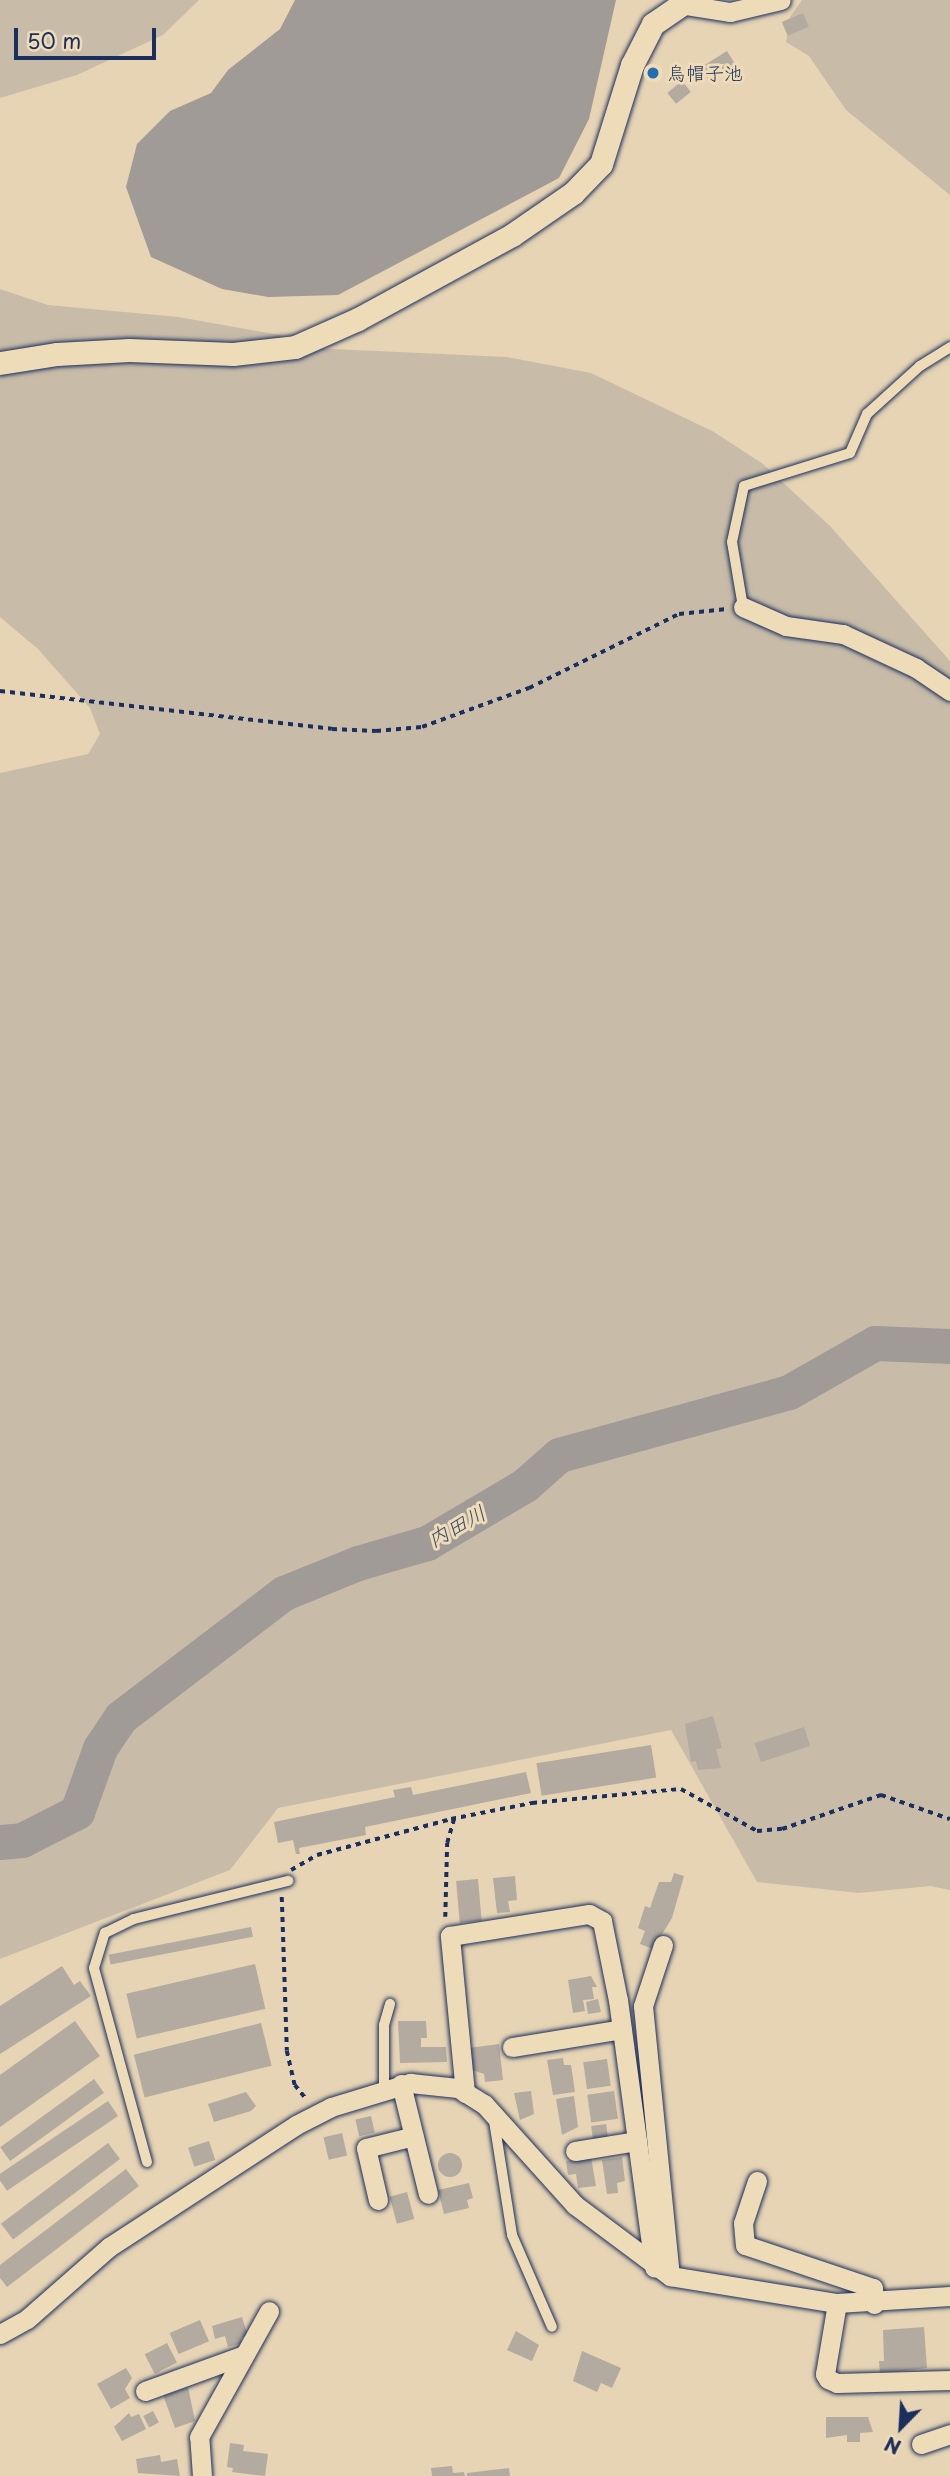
<!DOCTYPE html>
<meta charset="utf-8">
<style>
body{margin:0}
#map{position:relative;width:950px;height:2476px;overflow:hidden;background:#e6d4b4;font-family:"Playpen Sans","Klee One",sans-serif}
div>[style]{position:absolute}
[style*='--x']{left:calc(var(--x)*1px);top:calc(var(--y)*1px);width:calc(var(--w)*1px);rotate:calc(var(--a)*1deg)}
.green>*{inset:0;background:#c8bca8}
.water>*{inset:0;background:#a09b96}
.river>*{height:35px;margin:-17.5px;padding:0 17.5px;transform-origin:17.5px;border-radius:17.5px;background:#a09b96}
.building>*{inset:0;background:#b3ab9f;transform-origin:0 0}
.round{border-radius:50%}
.path>*{height:3.5px;margin-top:-1.75px;transform-origin:0;background:repeating-linear-gradient(90deg,#1b2f5e 0 5px,transparent 0 10px)}
.roads{filter:drop-shadow(0 0 2px #1b2f5e) drop-shadow(0 0 2px #1b2f5e)}
.service>*{height:10px;margin:-5px;padding:0 5px;transform-origin:5px;border-radius:5px;background:#eedbb8}
.minor>*{height:19px;margin:-9.5px;padding:0 9.5px;transform-origin:9.5px;border-radius:9.5px;background:#eedbb8}
.tertiary>*{height:23px;margin:-11.5px;padding:0 11.5px;transform-origin:11.5px;border-radius:11.5px;background:#eedbb8}
.dots>*{width:19px;height:19px;translate:-50% -50%;box-sizing:border-box;border:4px solid #eedbb8;border-radius:50%}
span{translate:-50% -50%;white-space:nowrap;text-align:center;line-height:1.15;-webkit-text-stroke:6px #eedbb8;paint-order:stroke}
.poi-label{font-size:19px;color:#1b2f5e}
.left{translate:0 -50%;text-align:left}
.water-label{font-size:21px;color:#364569;font-style:italic}
.north{position:absolute;left:866px;top:2392px;width:70px;height:70px;-webkit-text-stroke:5px #eedbb8;paint-order:stroke;rotate:204deg;font-size:19px;font-weight:700;line-height:28px;text-align:center;color:#1b2f5e}
.north::after{content:'';display:block;margin:auto;width:24px;height:32px;background:#1b2f5e;clip-path:polygon(50% 0,100% 100%,50% 72%,0 100%)}
.scale{position:absolute;left:14px;top:28px;width:142px;height:32px;box-sizing:border-box;border:4px solid #1b2f5e;border-top:0;padding-left:9px;font-size:21px;line-height:24px;white-space:nowrap;color:#1b2f5e;-webkit-text-stroke:5px #eedbb8;paint-order:stroke}
</style>
<div id="map">
<div class="green">
<div style="clip-path:polygon(0 0,199px 0,163px 35px,77px 75px,0 98px)"></div>
<div style="clip-path:polygon(802px 0,950px 0,950px 195px,846px 110px,809px 56px,786px 42px,790px 17px)"></div>
<div style="clip-path:polygon(0 289px,48px 305px,178px 317px,280px 335px,311px 348px,507px 357px,591px 373px,714px 432px,763px 464px,830px 526px,950px 661px,950px 1890px,930px 1886px,859px 1893px,757px 1882px,671px 1730px,278px 1808px,230px 1870px,0 1959px,0 773px,88px 754px,100px 734px,90px 708px,38px 649px,0 617px)"></div>
</div>
<div class="water">
<div style="clip-path:polygon(295px 0,616px 0,589px 119px,559px 178px,338px 295px,268px 297px,222px 289px,151px 257px,126px 187px,137px 144px,170px 111px,211px 93px,228px 70px,280px 29px)"></div>
</div>
<div class="river">
<div style="--x:0;--y:1842;--w:22;--a:-5"></div>
<div style="--x:22;--y:1840;--w:62;--a:-27"></div>
<div style="--x:77;--y:1812;--w:68;--a:-70.2"></div>
<div style="--x:100;--y:1748;--w:37;--a:-56"></div>
<div style="--x:121;--y:1717;--w:205;--a:-37.3"></div>
<div style="--x:284;--y:1593;--w:80;--a:-22.1"></div>
<div style="--x:358;--y:1563;--w:72;--a:-16.2"></div>
<div style="--x:427;--y:1543;--w:114;--a:-30.6"></div>
<div style="--x:525;--y:1485;--w:45;--a:-41.4"></div>
<div style="--x:559;--y:1455;--w:238;--a:-15.3"></div>
<div style="--x:789;--y:1392;--w:99;--a:-29.7"></div>
<div style="--x:875;--y:1343;--w:75;--a:2.3"></div>
</div>
<div class="building">
<div style="left:803px;top:13px;width:15px;height:23px;rotate:67deg"></div>
<div style="left:727px;top:51px;width:15px;height:31px;rotate:58deg"></div>
<div style="left:682px;top:81px;width:14px;height:19px;rotate:51deg"></div>
<div style="clip-path:polygon(713px 1716px,722px 1748px,716px 1749px,721px 1768px,698px 1770px,696px 1761px,691px 1762px,685px 1724px)"></div>
<div style="left:804px;top:1727px;width:20px;height:52px;rotate:72deg"></div>
<div style="left:651px;top:1745px;width:33px;height:116px;rotate:81deg"></div>
<div style="clip-path:polygon(526px 1772px,531px 1793px,365px 1827px,366px 1835px,299px 1848px,300px 1854px,296px 1854px,293px 1840px,278px 1843px,274px 1822px,395px 1797px,393px 1790px,411px 1787px,413px 1795px)"></div>
<div style="clip-path:polygon(674px 1873px,684px 1876px,672px 1918px,653px 1949px,640px 1944px,645px 1931px,638px 1928px,645px 1906px,650px 1908px,659px 1882px,671px 1882px)"></div>
<div style="clip-path:polygon(515px 1876px,517px 1900px,508px 1901px,510px 1912px,497px 1913px,493px 1878px)"></div>
<div style="left:478px;top:1879px;width:42px;height:22px;rotate:85deg"></div>
<div style="left:251px;top:1927px;width:10px;height:145px;rotate:79deg"></div>
<div style="left:255px;top:1964px;width:46px;height:132px;rotate:77deg"></div>
<div style="clip-path:polygon(62px 1966px,74px 1985px,80px 1981px,91px 1996px,0 2054px,0 2006px)"></div>
<div style="clip-path:polygon(591px 1976px,597px 1987px,592px 1987px,594px 1999px,583px 2000px,585px 2011px,573px 2013px,568px 1980px)"></div>
<div style="clip-path:polygon(598px 1999px,601px 2012px,588px 2014px,586px 2002px)"></div>
<div style="clip-path:polygon(75px 2021px,100px 2056px,0 2127px,0 2075px)"></div>
<div style="clip-path:polygon(398px 2021px,426px 2021px,427px 2038px,421px 2038px,421px 2047px,446px 2047px,447px 2062px,400px 2063px)"></div>
<div style="left:261px;top:2023px;width:44px;height:131px;rotate:76deg"></div>
<div style="clip-path:polygon(499px 2044px,503px 2080px,485px 2082px,484px 2074px,472px 2070px,469px 2048px)"></div>
<div style="clip-path:polygon(563px 2058px,564px 2065px,571px 2065px,575px 2092px,553px 2095px,547px 2060px)"></div>
<div style="left:607px;top:2059px;width:27px;height:24px;rotate:82deg"></div>
<div style="left:94px;top:2079px;width:17px;height:116px;rotate:54deg"></div>
<div style="clip-path:polygon(531px 2091px,534px 2114px,520px 2120px,514px 2093px)"></div>
<div style="left:614px;top:2091px;width:28px;height:27px;rotate:82deg"></div>
<div style="clip-path:polygon(246px 2092px,256px 2106px,251px 2111px,214px 2122px,208px 2104px)"></div>
<div style="clip-path:polygon(574px 2096px,578px 2127px,562px 2135px,556px 2099px)"></div>
<div style="left:108px;top:2101px;width:18px;height:134px;rotate:56deg"></div>
<div style="left:371px;top:2116px;width:17px;height:16px;rotate:77deg"></div>
<div style="left:606px;top:2124px;width:14px;height:15px;rotate:82deg"></div>
<div style="left:342px;top:2133px;width:23px;height:19px;rotate:77deg"></div>
<div style="left:209px;top:2141px;width:20px;height:22px;rotate:72deg"></div>
<div style="left:108px;top:2143px;width:20px;height:134px;rotate:53deg"></div>
<div class="round" style="left:438px;top:2153px;width:24px;height:24px"></div>
<div style="clip-path:polygon(591px 2157px,596px 2186px,578px 2188px,576px 2174px,568px 2175px,566px 2161px)"></div>
<div style="clip-path:polygon(622px 2157px,625px 2181px,617px 2183px,618px 2193px,607px 2194px,602px 2160px)"></div>
<div style="clip-path:polygon(126px 2169px,139px 2186px,7px 2287px,0 2278px,0 2265px)"></div>
<div style="clip-path:polygon(469px 2183px,473px 2198px,467px 2200px,469px 2208px,444px 2214px,438px 2190px)"></div>
<div style="left:407px;top:2192px;width:28px;height:18px;rotate:75deg"></div>
<div style="clip-path:polygon(242px 2317px,248px 2336px,241px 2338px,242px 2343px,228px 2347px,225px 2336px,215px 2339px,212px 2326px)"></div>
<div style="left:200px;top:2320px;width:23px;height:33px;rotate:67deg"></div>
<div style="clip-path:polygon(924px 2327px,927px 2368px,880px 2374px,879px 2361px,884px 2361px,883px 2330px)"></div>
<div style="clip-path:polygon(516px 2331px,539px 2345px,532px 2361px,507px 2350px)"></div>
<div style="left:167px;top:2343px;width:22px;height:25px;rotate:63deg"></div>
<div style="clip-path:polygon(582px 2351px,621px 2368px,612px 2388px,601px 2383px,597px 2392px,573px 2381px)"></div>
<div style="clip-path:polygon(126px 2368px,132px 2378px,125px 2389px,130px 2398px,111px 2409px,97px 2384px)"></div>
<div style="clip-path:polygon(188px 2387px,195px 2421px,175px 2428px,163px 2395px)"></div>
<div style="left:153px;top:2411px;width:13px;height:11px;rotate:63deg"></div>
<div style="clip-path:polygon(129px 2413px,131px 2417px,139px 2414px,146px 2429px,122px 2441px,114px 2427px)"></div>
<div style="clip-path:polygon(826px 2417px,868px 2417px,873px 2432px,860px 2433px,860px 2442px,847px 2442px,847px 2435px,826px 2438px)"></div>
<div style="clip-path:polygon(230px 2443px,244px 2445px,243px 2451px,268px 2454px,265px 2476px,232px 2472px,233px 2468px,227px 2467px)"></div>
<div style="clip-path:polygon(160px 2455px,161px 2462px,177px 2459px,180px 2476px,138px 2473px,136px 2459px)"></div>
<div style="clip-path:polygon(452px 2466px,453px 2473px,464px 2472px,465px 2476px,432px 2476px,431px 2468px)"></div>
<div style="clip-path:polygon(509px 2468px,510px 2476px,467px 2476px,467px 2473px)"></div>
</div>
<div class="path">
<div style="--x:0;--y:691;--w:334;--a:6.5"></div>
<div style="--x:332;--y:729;--w:44;--a:2.6"></div>
<div style="--x:376;--y:731;--w:46;--a:-5"></div>
<div style="--x:422;--y:727;--w:114;--a:-20"></div>
<div style="--x:529;--y:688;--w:167;--a:-26.3"></div>
<div style="--x:679;--y:614;--w:48;--a:-5.9"></div>
<div style="--x:291;--y:1870;--w:30;--a:-30"></div>
<div style="--x:317;--y:1855;--w:139;--a:-15"></div>
<div style="--x:451;--y:1819;--w:83;--a:-11.2"></div>
<div style="--x:532;--y:1803;--w:150;--a:-5.4"></div>
<div style="--x:681;--y:1789;--w:87;--a:28.9"></div>
<div style="--x:757;--y:1831;--w:25;--a:-5"></div>
<div style="--x:782;--y:1829;--w:105;--a:-19"></div>
<div style="--x:881;--y:1795;--w:73;--a:19.2"></div>
<div style="--x:282;--y:1897;--w:154;--a:88.1"></div>
<div style="--x:287;--y:2051;--w:35;--a:77"></div>
<div style="--x:295;--y:2085;--w:19;--a:51"></div>
<div style="--x:445;--y:1917;--w:74;--a:-88.5"></div>
<div style="--x:447;--y:1843;--w:25;--a:-74"></div>
</div>
<div class="roads">
<div class="service">
<div style="--x:743;--y:607;--w:66;--a:-99.6"></div>
<div style="--x:732;--y:542;--w:57;--a:-77.9"></div>
<div style="--x:744;--y:486;--w:111;--a:-17.3"></div>
<div style="--x:850;--y:453;--w:43;--a:-66.4"></div>
<div style="--x:867;--y:414;--w:72;--a:-42.2"></div>
<div style="--x:920;--y:366;--w:36;--a:-32"></div>
<div style="--x:384;--y:2088;--w:63;--a:-90"></div>
<div style="--x:384;--y:2025;--w:22;--a:-74"></div>
<div style="--x:494;--y:2121;--w:115;--a:81"></div>
<div style="--x:512;--y:2235;--w:100;--a:66.5"></div>
<div style="--x:147;--y:2162;--w:201;--a:-105.3"></div>
<div style="--x:94;--y:1968;--w:37;--a:-73"></div>
<div style="--x:105;--y:1933;--w:32;--a:-26"></div>
<div style="--x:134;--y:1919;--w:159;--a:-13.9"></div>
</div>
<div class="minor">
<div style="--x:680;--y:4;--w:51;--a:9.1"></div>
<div style="--x:730;--y:12;--w:52;--a:-13.2"></div>
<div style="--x:743;--y:607;--w:47;--a:23.8"></div>
<div style="--x:786;--y:626;--w:58;--a:8"></div>
<div style="--x:843;--y:634;--w:81;--a:25"></div>
<div style="--x:916;--y:668;--w:41;--a:34.1"></div>
<div style="--x:663;--y:1945;--w:64;--a:108.2"></div>
<div style="--x:643;--y:2006;--w:271;--a:84.3"></div>
<div style="--x:512;--y:2047;--w:111;--a:-9.3"></div>
<div style="--x:401;--y:2084;--w:113;--a:76.2"></div>
<div style="--x:465;--y:2093;--w:158;--a:-95.5"></div>
<div style="--x:450;--y:1936;--w:141;--a:-9"></div>
<div style="--x:589;--y:1914;--w:15;--a:28"></div>
<div style="--x:602;--y:1921;--w:81;--a:78.6"></div>
<div style="--x:618;--y:2000;--w:270;--a:82.3"></div>
<div style="--x:575;--y:2151;--w:63;--a:-9.2"></div>
<div style="--x:757;--y:2181;--w:44;--a:108.4"></div>
<div style="--x:743;--y:2223;--w:22;--a:85"></div>
<div style="--x:745;--y:2245;--w:135;--a:18.6"></div>
<div style="--x:873;--y:2288;--w:16;--a:86"></div>
<div style="--x:378;--y:2200;--w:53;--a:-103"></div>
<div style="--x:366;--y:2148;--w:49;--a:-14"></div>
<div style="--x:837;--y:2303;--w:72;--a:99.6"></div>
<div style="--x:825;--y:2374;--w:6;--a:59"></div>
<div style="--x:828;--y:2379;--w:10;--a:24"></div>
<div style="--x:837;--y:2383;--w:113;--a:-1.5"></div>
<div style="--x:0;--y:2334;--w:31;--a:-29"></div>
<div style="--x:27;--y:2319;--w:109;--a:-41.3"></div>
<div style="--x:109;--y:2247;--w:223;--a:-33.1"></div>
<div style="--x:296;--y:2125;--w:39;--a:-27"></div>
<div style="--x:331;--y:2107;--w:83;--a:-16.9"></div>
<div style="--x:410;--y:2083;--w:48;--a:5.9"></div>
<div style="--x:458;--y:2088;--w:31;--a:32"></div>
<div style="--x:484;--y:2104;--w:136;--a:48"></div>
<div style="--x:575;--y:2205;--w:119;--a:36.8"></div>
<div style="--x:670;--y:2276;--w:169;--a:9.2"></div>
<div style="--x:837;--y:2303;--w:113;--a:-3.5"></div>
<div style="--x:145;--y:2391;--w:105;--a:-20"></div>
<div style="--x:921;--y:2444;--w:31;--a:-19"></div>
<div style="--x:202;--y:2476;--w:39;--a:-94"></div>
<div style="--x:199;--y:2437;--w:144;--a:-60.9"></div>
</div>
<div class="tertiary">
<div style="--x:0;--y:363;--w:58;--a:-9"></div>
<div style="--x:57;--y:354;--w:72;--a:-3.2"></div>
<div style="--x:129;--y:350;--w:104;--a:2.2"></div>
<div style="--x:233;--y:354;--w:62;--a:-6.4"></div>
<div style="--x:295;--y:347;--w:69;--a:-24"></div>
<div style="--x:358;--y:319;--w:175;--a:-28.6"></div>
<div style="--x:512;--y:235;--w:74;--a:-34.5"></div>
<div style="--x:573;--y:193;--w:40;--a:-46"></div>
<div style="--x:601;--y:164;--w:104;--a:-72.6"></div>
<div style="--x:632;--y:65;--w:46;--a:-62.9"></div>
<div style="--x:653;--y:24;--w:42;--a:-34.4"></div>
</div>
</div>
<div class="dots">
<div style="left:653px;top:73px;background:#1f6fb2"></div>
</div>
<div class="poi-label">
<span class="left" style="left:667px;top:73px">烏帽子池</span>
</div>
<div class="water-label">
<span style="left:456px;top:1525px;rotate:-29deg">内田川</span>
</div>
<div class="north">N</div>
<div class="scale">50 m</div>
</div>
